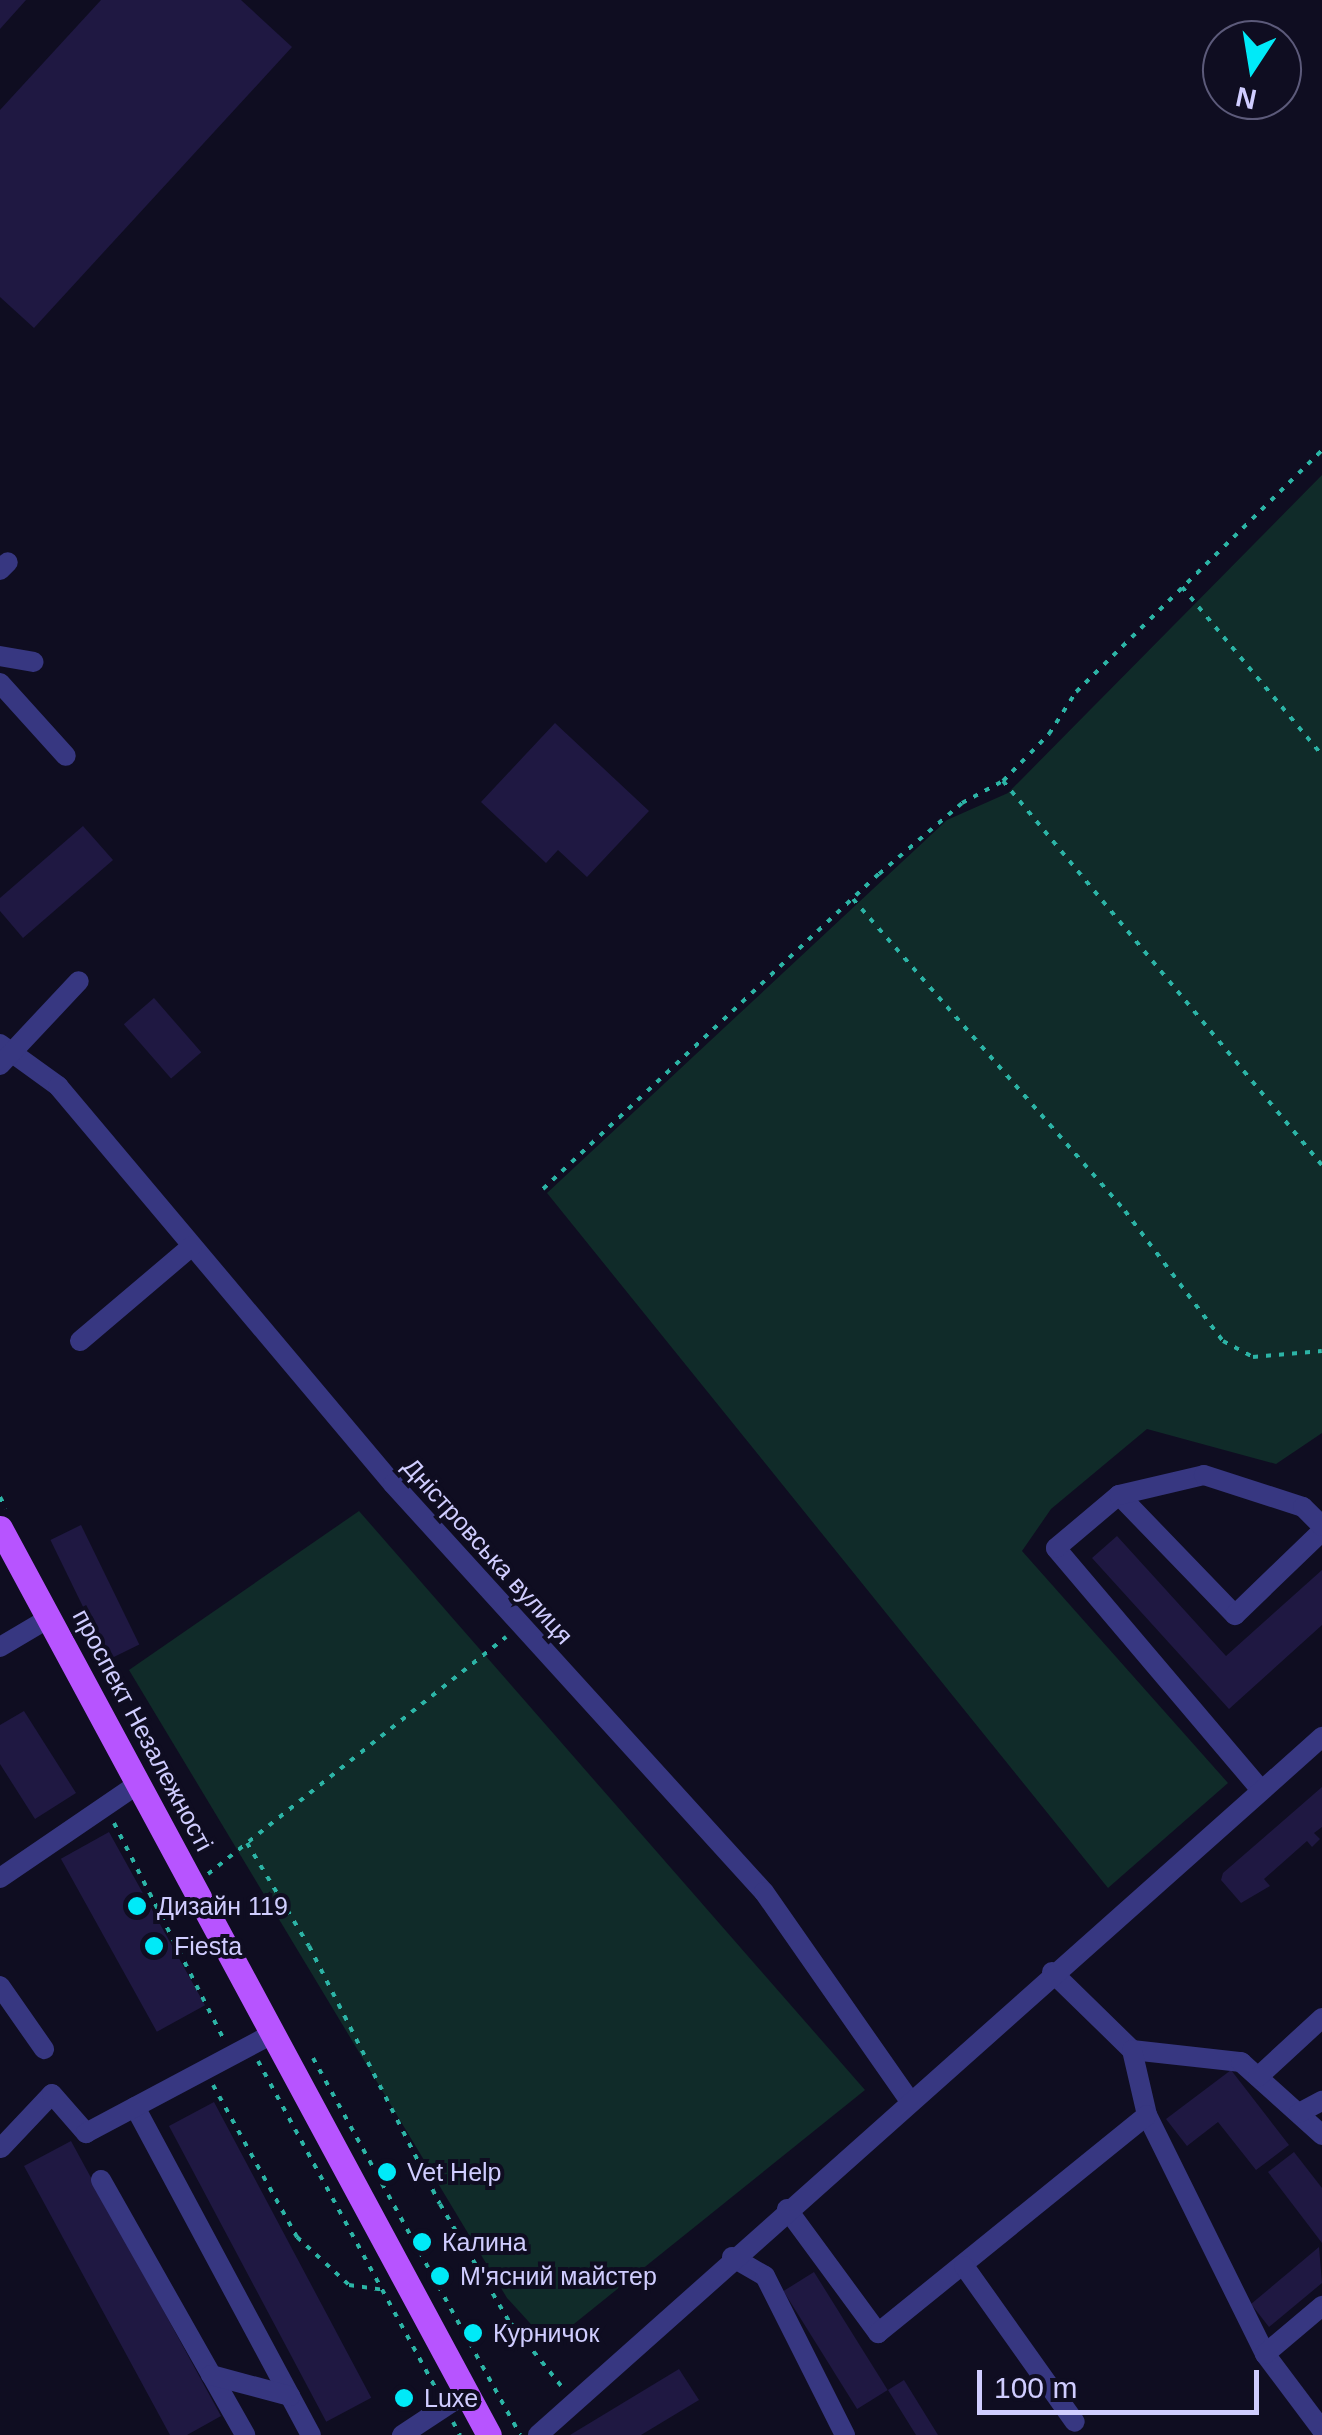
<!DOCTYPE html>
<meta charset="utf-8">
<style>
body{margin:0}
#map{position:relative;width:1322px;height:2435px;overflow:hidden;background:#0f0d21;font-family:Helvetica,sans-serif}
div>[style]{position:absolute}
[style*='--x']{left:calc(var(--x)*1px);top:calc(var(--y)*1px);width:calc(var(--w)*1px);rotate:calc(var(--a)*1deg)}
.green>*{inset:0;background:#102b29}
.building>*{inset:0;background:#1f1842;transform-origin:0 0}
.path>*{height:4px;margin-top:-2px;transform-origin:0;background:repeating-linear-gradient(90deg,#2cb4a6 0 5px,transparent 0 13px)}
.minor>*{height:20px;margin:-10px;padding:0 10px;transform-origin:10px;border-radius:10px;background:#373781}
.major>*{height:25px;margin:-12.5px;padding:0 12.5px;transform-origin:12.5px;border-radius:12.5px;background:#b754ff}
.dots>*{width:28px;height:28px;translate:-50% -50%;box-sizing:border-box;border:5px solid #0f0d21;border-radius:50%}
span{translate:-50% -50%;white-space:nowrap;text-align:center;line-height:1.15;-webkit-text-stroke:8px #0f0d21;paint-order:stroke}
.street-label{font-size:25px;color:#d0cdff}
.poi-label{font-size:25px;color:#d0cdff}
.left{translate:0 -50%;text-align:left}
.north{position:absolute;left:1202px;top:20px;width:100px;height:100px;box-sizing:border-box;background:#0f0d21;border:2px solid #5c5a7a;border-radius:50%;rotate:192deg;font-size:28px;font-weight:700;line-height:40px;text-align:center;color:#d0cdff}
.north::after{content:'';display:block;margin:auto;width:35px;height:45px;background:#00eaf8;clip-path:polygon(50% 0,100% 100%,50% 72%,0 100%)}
.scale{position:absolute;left:977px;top:2370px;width:282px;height:45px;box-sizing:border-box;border:5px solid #d0cdff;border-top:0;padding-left:12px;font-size:30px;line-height:35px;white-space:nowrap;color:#d0cdff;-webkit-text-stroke:8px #0f0d21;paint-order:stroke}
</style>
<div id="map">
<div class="green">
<div style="clip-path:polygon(1322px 475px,1322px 1433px,1276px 1464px,1147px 1429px,1051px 1509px,1022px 1551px,1228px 1783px,1108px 1888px,547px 1193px,947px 820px,1008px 793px)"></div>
<div style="clip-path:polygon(359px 1511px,865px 2090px,549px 2344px,507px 2298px,129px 1670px)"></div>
</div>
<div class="building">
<div style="clip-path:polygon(0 0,26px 0,0 29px)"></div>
<div style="clip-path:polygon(101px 0,241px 0,292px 47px,34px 328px,0 297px,0 110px)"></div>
<div style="clip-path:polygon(555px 723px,649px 811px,587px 877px,558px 850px,546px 863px,481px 802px)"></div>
<div style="clip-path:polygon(83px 826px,113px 860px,23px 938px,0 911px,0 898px)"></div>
<div style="left:154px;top:998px;width:72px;height:40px;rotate:49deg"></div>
<div style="left:81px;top:1525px;width:133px;height:34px;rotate:64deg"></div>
<div style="clip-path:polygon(1117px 1536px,1226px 1656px,1322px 1570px,1322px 1625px,1229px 1709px,1092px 1558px)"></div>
<div style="clip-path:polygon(24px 1711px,76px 1793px,35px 1819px,0 1764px,0 1725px)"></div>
<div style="clip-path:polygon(1322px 1787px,1322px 1827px,1314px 1833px,1320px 1839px,1312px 1847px,1307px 1841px,1264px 1879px,1270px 1886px,1241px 1903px,1221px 1880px,1223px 1873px)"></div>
<div style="left:109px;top:1832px;width:198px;height:55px;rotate:61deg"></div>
<div style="clip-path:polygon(1231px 2070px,1289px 2145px,1256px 2170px,1218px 2122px,1187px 2146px,1166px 2119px)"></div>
<div style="left:214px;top:2102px;width:335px;height:51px;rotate:62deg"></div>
<div style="clip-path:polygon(71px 2141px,221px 2416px,187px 2435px,170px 2435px,24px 2166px)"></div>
<div style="clip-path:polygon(1294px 2152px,1322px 2188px,1322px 2243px,1268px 2172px)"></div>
<div style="clip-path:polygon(1319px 2247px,1322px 2283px,1269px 2327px,1251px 2304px)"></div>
<div style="left:814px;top:2272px;width:139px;height:36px;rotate:58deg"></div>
<div style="clip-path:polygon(679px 2369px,699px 2400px,641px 2435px,570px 2435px)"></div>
<div style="clip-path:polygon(904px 2380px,938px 2435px,916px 2435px,888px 2390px)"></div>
</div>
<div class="path">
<div style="--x:1182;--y:587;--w:219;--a:50.2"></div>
<div style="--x:1003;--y:781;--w:499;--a:50.3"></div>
<div style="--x:853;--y:899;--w:414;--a:48.9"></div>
<div style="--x:1125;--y:1211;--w:163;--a:53"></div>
<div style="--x:1223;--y:1341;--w:34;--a:28"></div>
<div style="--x:1253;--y:1357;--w:69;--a:-5"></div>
<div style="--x:543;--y:1189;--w:461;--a:-43.2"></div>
<div style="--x:879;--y:874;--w:109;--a:-40.5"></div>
<div style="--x:962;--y:803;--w:47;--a:-28.2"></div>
<div style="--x:1003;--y:781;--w:66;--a:-45.6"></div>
<div style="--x:1049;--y:734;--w:50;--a:-57.3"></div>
<div style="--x:1076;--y:692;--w:345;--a:-44.5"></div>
<div style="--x:0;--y:1497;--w:13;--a:61"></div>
<div style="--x:114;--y:1823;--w:241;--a:63.1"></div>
<div style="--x:247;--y:1843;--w:120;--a:59"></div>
<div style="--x:309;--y:1946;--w:289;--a:63.1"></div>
<div style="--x:440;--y:2204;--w:136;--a:59.5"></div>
<div style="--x:509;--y:2321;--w:85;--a:51.2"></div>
<div style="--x:208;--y:1874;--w:381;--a:-38.5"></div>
<div style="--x:313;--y:2058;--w:430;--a:61.2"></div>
<div style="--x:258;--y:2061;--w:375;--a:61.5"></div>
<div style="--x:213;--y:2085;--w:174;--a:61.1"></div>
<div style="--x:297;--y:2237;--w:71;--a:42.7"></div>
<div style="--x:349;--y:2285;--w:35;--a:8"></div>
<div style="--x:453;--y:2422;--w:15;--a:62"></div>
</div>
<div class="minor">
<div style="--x:0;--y:570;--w:11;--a:-45"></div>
<div style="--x:0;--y:656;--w:34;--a:10"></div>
<div style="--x:0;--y:683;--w:98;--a:47.9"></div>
<div style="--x:0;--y:1044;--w:72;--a:35.9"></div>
<div style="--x:58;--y:1086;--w:520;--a:49.91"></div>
<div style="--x:393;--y:1484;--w:551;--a:47.72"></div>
<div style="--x:764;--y:1892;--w:254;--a:55.1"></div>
<div style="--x:0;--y:1065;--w:115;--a:-46.8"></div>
<div style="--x:80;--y:1341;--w:147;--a:-40.3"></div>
<div style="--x:1119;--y:1495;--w:167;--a:46"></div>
<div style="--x:1235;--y:1615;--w:121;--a:-44"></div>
<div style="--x:0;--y:1647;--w:57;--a:-30.6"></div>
<div style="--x:1261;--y:1790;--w:317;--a:-130.3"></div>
<div style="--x:1056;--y:1548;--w:82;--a:-40.1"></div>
<div style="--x:1119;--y:1495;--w:87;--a:-13.2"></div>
<div style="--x:1204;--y:1475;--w:104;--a:17.9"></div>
<div style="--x:1303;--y:1507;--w:27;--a:45"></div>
<div style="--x:0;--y:1878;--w:167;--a:-34.3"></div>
<div style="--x:1052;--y:1972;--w:112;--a:44.3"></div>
<div style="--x:1132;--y:2050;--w:110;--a:6.3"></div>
<div style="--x:1241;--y:2062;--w:109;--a:42"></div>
<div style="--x:0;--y:1986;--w:77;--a:55.1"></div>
<div style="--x:1132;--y:2050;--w:67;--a:77"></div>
<div style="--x:1147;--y:2115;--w:267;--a:63.7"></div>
<div style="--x:1265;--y:2354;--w:95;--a:53.1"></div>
<div style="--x:1258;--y:2077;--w:87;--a:-42.7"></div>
<div style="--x:135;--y:2107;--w:372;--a:61.8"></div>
<div style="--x:1299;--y:2113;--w:26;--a:-28"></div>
<div style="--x:1;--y:2148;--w:74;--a:-46.6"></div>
<div style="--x:52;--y:2094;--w:52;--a:48.9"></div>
<div style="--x:86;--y:2133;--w:211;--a:-28"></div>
<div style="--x:101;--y:2180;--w:293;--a:60.5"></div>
<div style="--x:787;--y:2209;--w:154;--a:53.7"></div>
<div style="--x:878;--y:2333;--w:346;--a:-39"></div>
<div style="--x:732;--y:2257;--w:38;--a:30"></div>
<div style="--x:765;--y:2276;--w:178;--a:63.3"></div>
<div style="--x:964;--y:2266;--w:191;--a:54.6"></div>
<div style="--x:1265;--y:2354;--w:75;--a:-40.1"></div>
<div style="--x:211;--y:2375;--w:82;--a:14.9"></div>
<div style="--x:402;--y:2435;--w:77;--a:-33.3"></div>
<div style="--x:538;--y:2435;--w:1050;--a:-41.68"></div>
</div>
<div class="major">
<div style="--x:0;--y:1528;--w:1030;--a:61.67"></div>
</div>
<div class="dots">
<div style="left:137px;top:1906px;background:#00eaf8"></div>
<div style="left:154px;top:1946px;background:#00eaf8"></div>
<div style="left:387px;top:2172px;background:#00eaf8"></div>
<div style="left:422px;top:2242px;background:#00eaf8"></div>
<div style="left:440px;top:2276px;background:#00eaf8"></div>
<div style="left:473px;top:2333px;background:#00eaf8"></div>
<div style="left:404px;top:2398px;background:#00eaf8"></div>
</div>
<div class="street-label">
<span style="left:488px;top:1551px;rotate:48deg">Дністровська вулиця</span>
<span style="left:143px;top:1730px;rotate:62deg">проспект Незалежності</span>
</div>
<div class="poi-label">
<span class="left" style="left:157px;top:1906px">Дизайн 119</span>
<span class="left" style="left:174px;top:1946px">Fiesta</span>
<span class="left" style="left:407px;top:2172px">Vet Help</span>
<span class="left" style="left:442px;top:2242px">Калина</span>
<span class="left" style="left:460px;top:2276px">М'ясний майстер</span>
<span class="left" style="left:493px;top:2333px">Курничок</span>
<span class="left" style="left:424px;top:2398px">Luxe</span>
</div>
<div class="north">N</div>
<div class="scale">100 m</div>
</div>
